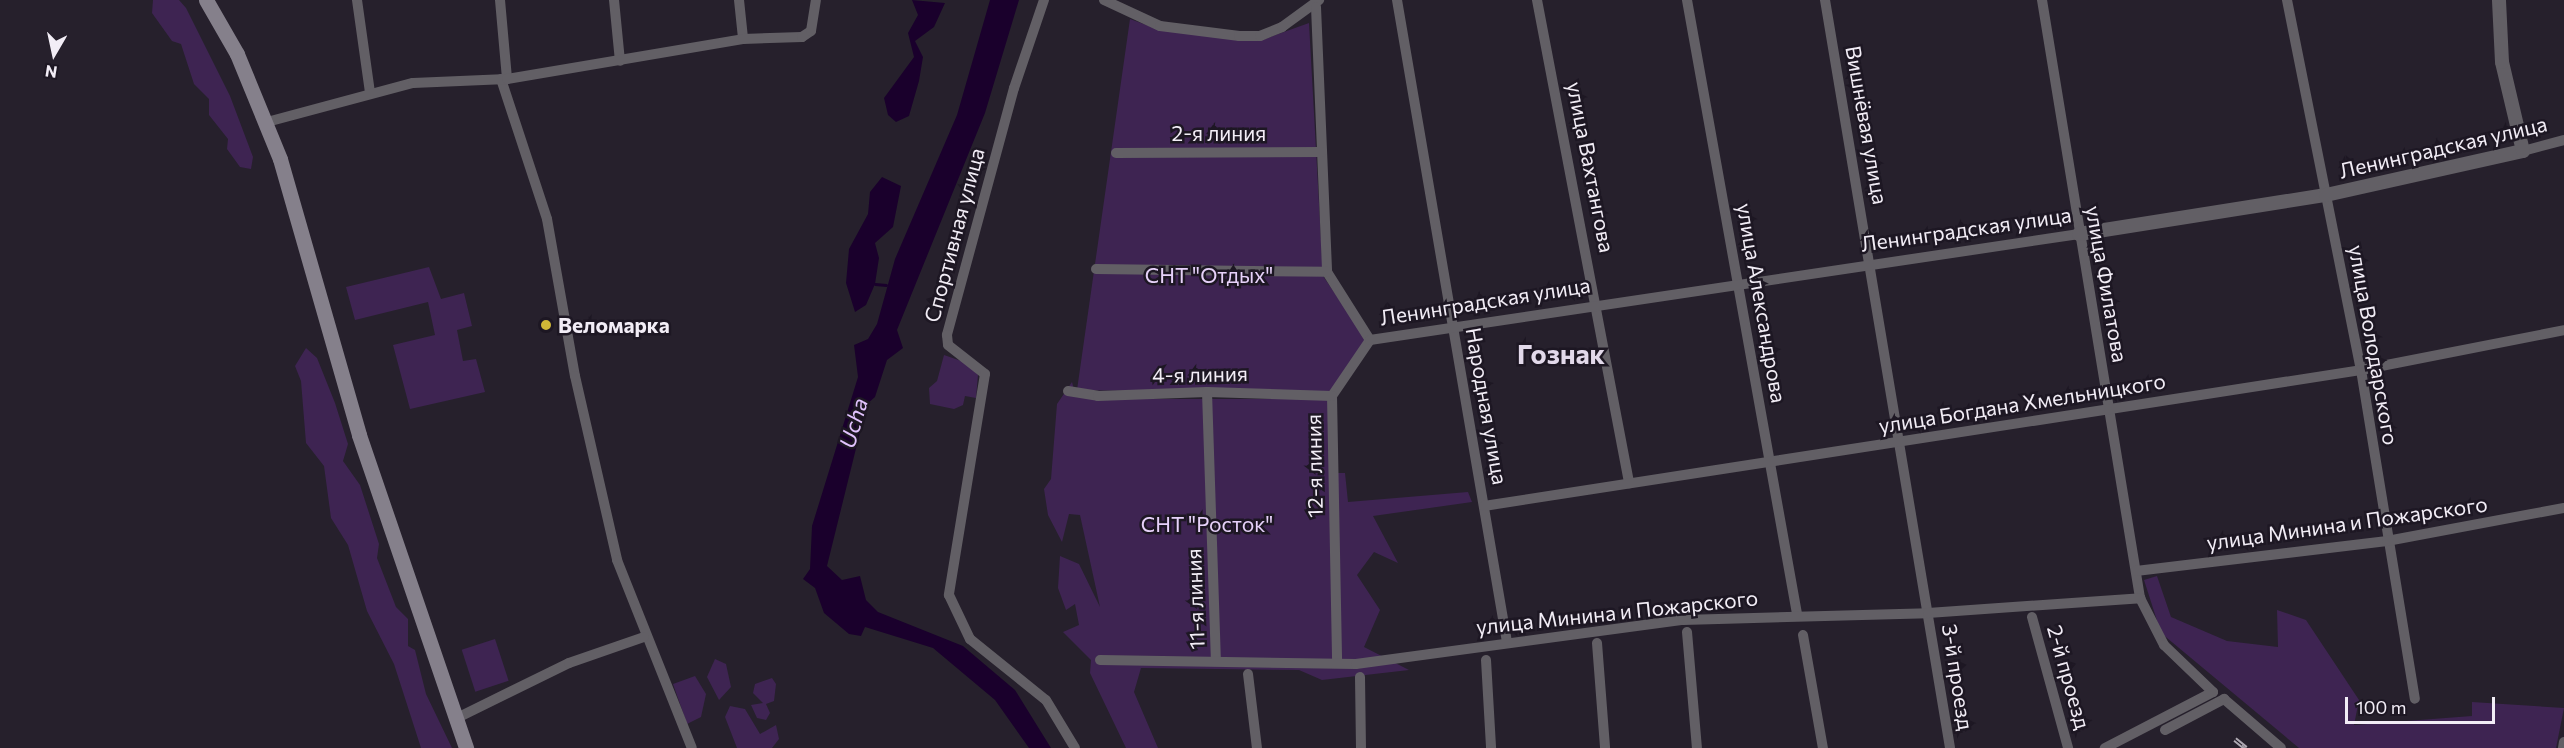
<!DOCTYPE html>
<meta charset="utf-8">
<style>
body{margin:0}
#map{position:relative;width:2564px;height:748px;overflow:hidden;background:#26202c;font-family:Commissioner,sans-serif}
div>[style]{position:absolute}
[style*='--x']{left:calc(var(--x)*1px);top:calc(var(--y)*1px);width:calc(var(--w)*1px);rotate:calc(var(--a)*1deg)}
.green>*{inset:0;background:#3e2452;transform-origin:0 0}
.water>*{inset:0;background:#1a002c}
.stream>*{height:3px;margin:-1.5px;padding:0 1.5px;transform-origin:1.5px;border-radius:1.5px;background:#1a002c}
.minor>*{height:10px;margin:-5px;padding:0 5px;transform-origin:5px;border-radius:5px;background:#625f65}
.tertiary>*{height:14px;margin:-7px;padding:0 7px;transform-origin:7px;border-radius:7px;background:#625f65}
.secondary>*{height:15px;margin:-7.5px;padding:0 7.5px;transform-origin:7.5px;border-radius:7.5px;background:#85808b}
.rail>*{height:5px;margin-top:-2.5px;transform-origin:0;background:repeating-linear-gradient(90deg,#1d1723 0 9px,#afa9b3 0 18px);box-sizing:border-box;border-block:2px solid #afa9b3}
.dots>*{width:16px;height:16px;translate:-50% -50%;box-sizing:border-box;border:3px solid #1d1723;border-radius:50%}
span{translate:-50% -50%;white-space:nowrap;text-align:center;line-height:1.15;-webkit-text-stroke:5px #1d1723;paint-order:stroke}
.street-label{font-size:21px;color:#f2edf6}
.park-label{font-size:21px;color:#e6d1f9}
.poi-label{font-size:21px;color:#f2edf6;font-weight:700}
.left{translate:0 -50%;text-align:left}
.water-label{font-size:22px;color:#e2c3ff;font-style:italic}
.district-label{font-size:27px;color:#e2d9ea;font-weight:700}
.north{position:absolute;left:24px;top:24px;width:60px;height:60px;-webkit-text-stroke:4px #1d1723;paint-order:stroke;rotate:189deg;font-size:16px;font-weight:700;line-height:24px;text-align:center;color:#f2edf6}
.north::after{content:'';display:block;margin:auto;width:21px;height:27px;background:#f2edf6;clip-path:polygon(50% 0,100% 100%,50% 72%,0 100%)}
.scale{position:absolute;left:2345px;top:697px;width:150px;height:27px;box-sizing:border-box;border:3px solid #f2edf6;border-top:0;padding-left:8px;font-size:18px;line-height:21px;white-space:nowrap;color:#f2edf6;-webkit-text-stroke:4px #1d1723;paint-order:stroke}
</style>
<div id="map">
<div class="green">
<div style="clip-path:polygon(153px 0,179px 0,186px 8px,230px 96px,253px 157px,251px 169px,240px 167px,227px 149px,228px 139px,209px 115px,209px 99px,194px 84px,181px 44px,172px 41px,152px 13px)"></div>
<div style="clip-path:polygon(1130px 19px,1160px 30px,1262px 40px,1309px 23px,1323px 276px,1367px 340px,1331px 394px,1077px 390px)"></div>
<div style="clip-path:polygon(429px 267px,441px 299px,464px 293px,472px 326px,457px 330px,463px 361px,476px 359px,485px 392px,410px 409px,393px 345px,435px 335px,428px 302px,355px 320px,346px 287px)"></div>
<div style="clip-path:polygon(306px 348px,317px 358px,335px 403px,348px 444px,343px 461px,360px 485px,379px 544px,377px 558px,396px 607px,408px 619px,408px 646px,415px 650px,426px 694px,452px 748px,421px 748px,394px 664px,367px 611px,348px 545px,331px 518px,324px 466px,306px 443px,301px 381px,295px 366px)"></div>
<div style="clip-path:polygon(944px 355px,967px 363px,978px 375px,976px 398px,965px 396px,963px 405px,954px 409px,930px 404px,929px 388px,937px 381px)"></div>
<div style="clip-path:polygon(1072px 382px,1076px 397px,1108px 399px,1328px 399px,1330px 473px,1345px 473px,1348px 502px,1468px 492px,1472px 502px,1373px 516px,1398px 563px,1374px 552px,1357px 575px,1380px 610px,1364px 647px,1409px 670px,1322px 680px,1299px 670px,1141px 668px,1134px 692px,1158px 748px,1126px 748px,1090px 673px,1091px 660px,1063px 632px,1079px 625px,1075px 604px,1066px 610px,1058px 588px,1060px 556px,1079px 564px,1100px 607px,1080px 515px,1069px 514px,1062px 542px,1048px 515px,1044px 489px,1051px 479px,1057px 404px)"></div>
<div style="clip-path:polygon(2157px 576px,2171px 617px,2227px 641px,2278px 647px,2277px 610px,2306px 620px,2359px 700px,2354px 725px,2472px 716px,2472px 702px,2564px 708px,2556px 748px,2299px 748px,2161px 633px,2144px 580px)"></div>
<div style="left:495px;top:639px;width:44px;height:35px;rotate:72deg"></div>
<div style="clip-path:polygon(715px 659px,726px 664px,731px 687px,719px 700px,707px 677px)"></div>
<div style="clip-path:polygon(695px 676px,706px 694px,701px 717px,687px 724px,673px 684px)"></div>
<div style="clip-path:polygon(772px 678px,776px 684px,774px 701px,766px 704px,770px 713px,766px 720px,757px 718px,751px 705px,763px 703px,753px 693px,755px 684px)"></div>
<div style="clip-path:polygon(730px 706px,745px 709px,760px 734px,776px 725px,779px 739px,772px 748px,737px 748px,725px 717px)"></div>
</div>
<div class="water">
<div style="clip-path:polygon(912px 0,945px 3px,934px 27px,915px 41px,923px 57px,919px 81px,909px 116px,896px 122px,888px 115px,884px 98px,914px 57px,908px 33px,918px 15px)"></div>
<div style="clip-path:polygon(990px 0,1019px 0,985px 113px,897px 330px,903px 348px,887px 360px,875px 397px,867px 404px,827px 566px,842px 580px,860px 576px,866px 600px,878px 612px,963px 646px,1015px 690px,1051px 748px,1029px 748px,995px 700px,933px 648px,865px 627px,861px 636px,849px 634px,824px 613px,815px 588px,803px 579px,810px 569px,812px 526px,858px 377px,854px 345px,868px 339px,877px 324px,895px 259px,957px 115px)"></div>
<div style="clip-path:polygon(882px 177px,901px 186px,893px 227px,875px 243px,879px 258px,875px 284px,866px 305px,855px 312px,846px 283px,849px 249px,868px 214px,870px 192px)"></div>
</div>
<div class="stream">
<div style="--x:875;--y:284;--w:11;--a:5"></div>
</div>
<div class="minor">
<div style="--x:357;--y:0;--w:94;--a:82"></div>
<div style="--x:500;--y:0;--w:79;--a:84.9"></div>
<div style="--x:614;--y:0;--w:61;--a:84.4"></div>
<div style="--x:739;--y:0;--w:39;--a:84"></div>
<div style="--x:1044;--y:0;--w:93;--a:108.8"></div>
<div style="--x:1014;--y:88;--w:256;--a:105.2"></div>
<div style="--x:947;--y:335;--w:10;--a:84"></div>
<div style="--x:948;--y:345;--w:47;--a:38.1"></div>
<div style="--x:985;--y:374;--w:224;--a:99.3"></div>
<div style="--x:949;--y:595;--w:49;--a:64.5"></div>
<div style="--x:970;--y:639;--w:97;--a:38.8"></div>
<div style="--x:1046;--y:700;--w:56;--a:58.9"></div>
<div style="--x:1104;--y:0;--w:62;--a:24.9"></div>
<div style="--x:1160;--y:26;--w:80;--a:7.2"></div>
<div style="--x:1239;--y:36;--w:21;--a:0"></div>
<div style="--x:1260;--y:36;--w:24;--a:-22"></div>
<div style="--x:1282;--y:27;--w:46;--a:-36.1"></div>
<div style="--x:1397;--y:0;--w:651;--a:80.28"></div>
<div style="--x:1537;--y:0;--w:492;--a:79.2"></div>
<div style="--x:1687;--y:0;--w:624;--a:79.84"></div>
<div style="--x:1825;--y:0;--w:758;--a:80.51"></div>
<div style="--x:2042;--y:0;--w:606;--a:80.69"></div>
<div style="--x:2140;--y:598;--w:53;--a:62.9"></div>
<div style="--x:2164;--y:645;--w:68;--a:43.8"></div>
<div style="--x:2213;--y:692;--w:122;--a:152.6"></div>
<div style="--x:2287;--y:0;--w:377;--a:78.7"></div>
<div style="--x:2361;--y:370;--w:333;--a:80.7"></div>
<div style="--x:1316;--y:7;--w:265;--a:87.6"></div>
<div style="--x:1327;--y:272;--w:80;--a:57.7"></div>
<div style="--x:1370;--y:340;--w:68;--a:124.2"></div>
<div style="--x:1332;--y:396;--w:265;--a:88.9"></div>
<div style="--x:501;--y:79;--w:147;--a:71.8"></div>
<div style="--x:547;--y:219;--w:159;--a:79.9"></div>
<div style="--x:575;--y:376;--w:189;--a:77.1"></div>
<div style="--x:617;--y:560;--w:202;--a:68.3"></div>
<div style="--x:267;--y:122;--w:151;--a:-15"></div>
<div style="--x:413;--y:83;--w:94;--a:-2.4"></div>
<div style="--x:507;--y:79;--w:239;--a:-9.6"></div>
<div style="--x:743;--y:39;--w:59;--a:-1.9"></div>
<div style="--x:802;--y:37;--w:11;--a:-34"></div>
<div style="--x:811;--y:31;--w:31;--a:-81"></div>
<div style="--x:2523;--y:151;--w:42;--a:-15"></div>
<div style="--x:1116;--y:153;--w:206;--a:-0.3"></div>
<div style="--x:1096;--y:269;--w:231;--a:0.7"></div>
<div style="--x:1370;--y:340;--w:717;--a:-8.5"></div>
<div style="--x:1068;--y:391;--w:30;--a:9"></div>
<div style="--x:1098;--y:396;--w:109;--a:-2.1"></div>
<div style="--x:1207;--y:392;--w:125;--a:1.8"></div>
<div style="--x:1207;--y:392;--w:269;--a:88.1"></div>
<div style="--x:1484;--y:506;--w:887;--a:-8.81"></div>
<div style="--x:2361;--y:370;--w:207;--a:-11.1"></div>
<div style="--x:2136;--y:571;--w:253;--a:-6.8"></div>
<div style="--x:2387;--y:541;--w:180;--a:-10.6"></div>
<div style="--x:2032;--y:617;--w:136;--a:74.6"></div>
<div style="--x:1687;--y:632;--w:116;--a:85.1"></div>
<div style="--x:1803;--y:635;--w:115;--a:80"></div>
<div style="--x:1597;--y:643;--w:105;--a:85.6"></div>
<div style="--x:1100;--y:660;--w:256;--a:0.9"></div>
<div style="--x:1356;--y:664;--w:330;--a:-7.7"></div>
<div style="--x:1683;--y:620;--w:245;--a:-1.6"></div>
<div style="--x:1928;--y:613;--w:213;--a:-4"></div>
<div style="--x:1486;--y:660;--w:88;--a:86.7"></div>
<div style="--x:1248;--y:674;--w:75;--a:83.1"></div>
<div style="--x:1360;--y:677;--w:71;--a:89.2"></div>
<div style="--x:455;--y:719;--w:127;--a:-26.2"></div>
<div style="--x:569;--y:663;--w:79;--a:-19.1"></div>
<div style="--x:2165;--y:730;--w:67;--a:-27.7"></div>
<div style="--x:2224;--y:699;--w:75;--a:40.7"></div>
<div style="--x:2563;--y:748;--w:6;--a:-81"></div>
</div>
<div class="tertiary">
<div style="--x:2079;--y:234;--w:250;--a:-9"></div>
<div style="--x:2326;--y:195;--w:202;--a:-12.6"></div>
<div style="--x:2523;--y:151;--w:91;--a:-103.3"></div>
<div style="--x:2502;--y:62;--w:62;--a:-92.8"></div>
</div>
<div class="secondary">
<div style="--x:206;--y:0;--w:62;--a:60.1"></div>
<div style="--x:237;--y:54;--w:113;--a:67.7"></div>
<div style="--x:280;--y:159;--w:287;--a:74"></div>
<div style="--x:359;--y:435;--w:331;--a:71.1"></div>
</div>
<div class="rail">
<div style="--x:2235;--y:739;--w:14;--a:39"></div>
</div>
<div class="dots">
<div style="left:546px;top:325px;background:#d0b837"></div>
</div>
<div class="street-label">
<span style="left:1867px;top:125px;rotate:80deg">Вишнёвая улица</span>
<span style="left:1219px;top:133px">2-я линия</span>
<span style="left:2443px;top:147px;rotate:-13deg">Ленинградская улица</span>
<span style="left:1591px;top:167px;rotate:79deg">улица Вахтангова</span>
<span style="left:1966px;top:229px;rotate:-8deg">Ленинградская улица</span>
<span style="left:954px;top:235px;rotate:-75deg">Спортивная улица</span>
<span style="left:2107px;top:284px;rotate:80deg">улица Филатова</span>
<span style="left:1485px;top:301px;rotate:-9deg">Ленинградская улица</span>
<span style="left:1762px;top:303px;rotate:80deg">улица Александрова</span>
<span style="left:2374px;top:345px;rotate:80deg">улица Володарского</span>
<span style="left:1200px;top:374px;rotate:-1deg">4-я линия</span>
<span style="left:2022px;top:403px;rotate:-9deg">улица Богдана Хмельницкого</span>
<span style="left:1487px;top:406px;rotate:80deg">Народная улица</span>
<span style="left:1314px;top:466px;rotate:-91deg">12-я линия</span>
<span style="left:2347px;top:523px;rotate:-8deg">улица Минина и Пожарского</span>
<span style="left:1195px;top:599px;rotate:-92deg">11-я линия</span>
<span style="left:1617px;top:612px;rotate:-6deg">улица Минина и Пожарского</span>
<span style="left:1958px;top:677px;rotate:81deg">3-й проезд</span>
<span style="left:2069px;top:677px;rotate:74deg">2-й проезд</span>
</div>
<div class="park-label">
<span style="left:1209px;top:275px">СНТ "Отдых"</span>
<span style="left:1207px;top:524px">СНТ "Росток"</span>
</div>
<div class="poi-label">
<span class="left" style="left:558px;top:325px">Веломарка</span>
</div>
<div class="water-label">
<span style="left:853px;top:423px;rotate:-74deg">Ucha</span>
</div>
<div class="district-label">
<span style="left:1561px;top:354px">Гознак</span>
</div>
<div class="north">N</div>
<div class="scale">100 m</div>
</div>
